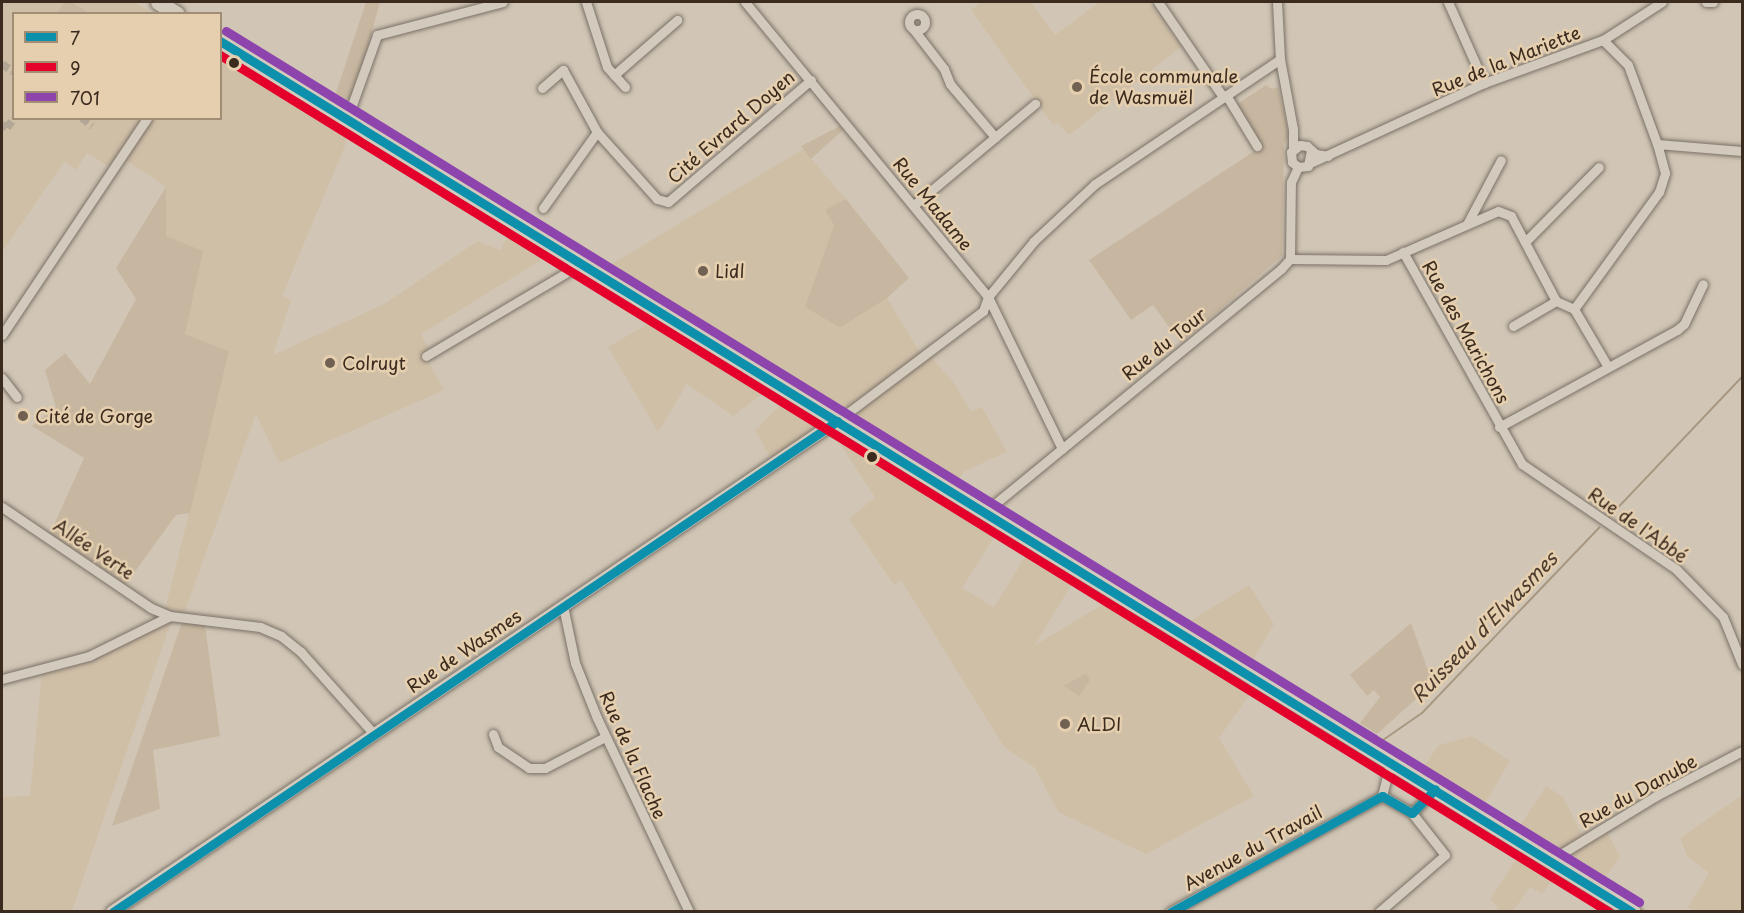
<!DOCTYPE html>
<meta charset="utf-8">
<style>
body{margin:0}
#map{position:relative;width:1744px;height:913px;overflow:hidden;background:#d1c6b5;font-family:"Playpen Sans",sans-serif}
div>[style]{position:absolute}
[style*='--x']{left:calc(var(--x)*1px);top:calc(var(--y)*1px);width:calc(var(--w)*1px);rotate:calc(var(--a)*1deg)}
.built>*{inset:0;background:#d0bfa7}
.green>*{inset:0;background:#c8b7a0}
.stream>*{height:2px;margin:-1px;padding:0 1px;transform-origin:1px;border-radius:1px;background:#a89882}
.pedestrian-tunnel>*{height:8px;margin-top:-4px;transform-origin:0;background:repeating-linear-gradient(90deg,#b3a797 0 8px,transparent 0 12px)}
.roads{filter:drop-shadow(0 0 2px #7a7167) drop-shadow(0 0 2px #7a7167)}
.minor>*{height:9px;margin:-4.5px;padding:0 4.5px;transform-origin:4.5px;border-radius:4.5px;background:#d3cabe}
.minor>.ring{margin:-4.5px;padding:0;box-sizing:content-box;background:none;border:9px solid #d3cabe;border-radius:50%}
.tertiary>*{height:12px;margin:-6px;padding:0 6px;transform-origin:6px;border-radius:6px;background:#d3cabe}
.primary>*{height:15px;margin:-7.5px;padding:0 7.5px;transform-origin:7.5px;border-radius:7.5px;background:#d3cabe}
.bus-1>*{height:9px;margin:-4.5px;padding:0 4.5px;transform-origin:4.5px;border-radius:4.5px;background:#0c90ab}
.bus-2>*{height:9px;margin:-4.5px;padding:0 4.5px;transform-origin:4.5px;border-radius:4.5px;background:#e4002b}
.bus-3>*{height:9px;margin:-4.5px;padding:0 4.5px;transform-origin:4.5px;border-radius:4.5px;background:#8e44ad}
.dots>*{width:16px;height:16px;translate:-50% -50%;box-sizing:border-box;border:3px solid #e5cfae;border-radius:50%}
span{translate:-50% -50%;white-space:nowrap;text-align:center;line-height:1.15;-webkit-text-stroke:5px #e5cfae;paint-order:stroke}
.street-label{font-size:18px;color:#3b2a1e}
.poi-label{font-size:18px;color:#3b2a1e}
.left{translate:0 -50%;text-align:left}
.water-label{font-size:20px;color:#4d3c2e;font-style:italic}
.frame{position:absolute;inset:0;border:3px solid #3b2a1e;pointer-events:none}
.legend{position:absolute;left:12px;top:12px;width:210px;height:108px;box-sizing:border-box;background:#e5cfae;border:2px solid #a18d74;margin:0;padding:8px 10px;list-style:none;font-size:18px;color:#3b2a1e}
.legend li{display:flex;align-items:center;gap:12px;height:30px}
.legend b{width:30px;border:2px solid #a18d74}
</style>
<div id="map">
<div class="built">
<div style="clip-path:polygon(2px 2px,134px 2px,153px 13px,14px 14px,14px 118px,220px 118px,221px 54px,347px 129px,345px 146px,282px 296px,291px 300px,273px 355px,384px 304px,478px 241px,500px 250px,516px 223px,553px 246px,546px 257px,421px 334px,431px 354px,428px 361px,444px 390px,279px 463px,256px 414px,184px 614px,165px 610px,229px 351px,183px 333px,165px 236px,166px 187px,121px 157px,113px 169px,87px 153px,76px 170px,64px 162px,2px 252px)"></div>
<div style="clip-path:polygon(981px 2px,1031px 2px,1055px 35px,1099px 2px,1150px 2px,1181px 47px,1069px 135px,1058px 123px,1053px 125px,971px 10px)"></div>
<div style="clip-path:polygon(803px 149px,846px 199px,826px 210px,834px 225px,805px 307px,840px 328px,887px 298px,922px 356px,927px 353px,954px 383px,971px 411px,982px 407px,1007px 452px,965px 471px,950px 489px,1003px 523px,962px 588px,994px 607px,1031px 547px,1076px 577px,1035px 645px,1110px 600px,1167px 635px,1249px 585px,1274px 624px,1246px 672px,1258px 683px,1219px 738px,1254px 796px,1146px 854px,1058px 812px,1035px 768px,1004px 747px,901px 580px,894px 585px,849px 519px,875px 497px,836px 438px,818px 426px,771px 459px,755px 430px,784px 401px,768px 390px,733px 416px,687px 384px,658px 432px,608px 347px,663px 315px,597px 273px)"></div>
<div style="clip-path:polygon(163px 621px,171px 622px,72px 911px,2px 911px,2px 797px,30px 796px,42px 672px)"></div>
<div style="clip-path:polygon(1472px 736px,1510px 761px,1481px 810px,1419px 773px,1439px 745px)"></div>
<div style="clip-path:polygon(1546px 786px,1563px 797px,1586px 842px,1606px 830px,1620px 856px,1598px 888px,1563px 865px,1542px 894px,1530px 887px,1513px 911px,1500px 911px,1490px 899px,1531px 837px,1518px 829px)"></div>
<div style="clip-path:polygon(1742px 795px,1742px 910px,1693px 911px,1688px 907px,1709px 873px,1687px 856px,1680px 838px)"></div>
</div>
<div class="green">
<div style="clip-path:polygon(65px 2px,71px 2px,89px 13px,57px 13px)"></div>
<div style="clip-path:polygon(366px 2px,380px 2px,352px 104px,335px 96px)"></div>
<div style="clip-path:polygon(1266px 85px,1272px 89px,1278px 87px,1289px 137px,1284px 144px,1282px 256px,1181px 343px,1153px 305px,1131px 320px,1089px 260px,1262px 146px,1236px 105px)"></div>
<div style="clip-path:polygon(840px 126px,843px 130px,811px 159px,801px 146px)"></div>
<div style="clip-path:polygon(166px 187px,166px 236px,203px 251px,185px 334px,229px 351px,190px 513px,176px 515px,123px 588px,48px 538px,84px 458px,32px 426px,56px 407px,45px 370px,65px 353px,90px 384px,136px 299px,116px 268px)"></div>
<div style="clip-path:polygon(846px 199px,909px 278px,887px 298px,840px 328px,805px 307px,834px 225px,825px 210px)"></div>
<div style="clip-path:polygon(182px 622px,205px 625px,220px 736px,153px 750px,160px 809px,112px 826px)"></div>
<div style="clip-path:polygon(1411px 623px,1433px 684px,1377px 734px,1360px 723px,1380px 697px,1374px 690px,1367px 696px,1350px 675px)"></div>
<div style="clip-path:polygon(1086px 673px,1090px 680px,1079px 696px,1064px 686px)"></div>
</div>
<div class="stream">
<div style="--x:1609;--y:517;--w:193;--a:-46.5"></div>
<div style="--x:1383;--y:740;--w:47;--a:-34.7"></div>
<div style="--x:1422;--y:713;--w:257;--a:-46.3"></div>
</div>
<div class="pedestrian-tunnel">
<div style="--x:2;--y:64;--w:14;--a:34"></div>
<div style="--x:82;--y:118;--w:13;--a:39"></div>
<div style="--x:2;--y:124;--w:6;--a:39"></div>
<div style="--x:7;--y:128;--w:12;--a:-55"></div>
</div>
<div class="roads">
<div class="minor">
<div style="--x:586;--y:2;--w:68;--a:72.1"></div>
<div style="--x:607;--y:67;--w:27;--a:48"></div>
<div style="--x:745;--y:2;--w:382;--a:50.5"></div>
<div style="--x:988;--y:297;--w:169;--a:64"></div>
<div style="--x:1158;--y:2;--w:115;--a:55.6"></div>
<div style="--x:1277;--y:2;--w:57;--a:87"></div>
<div style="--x:1280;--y:59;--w:71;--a:79.5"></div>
<div style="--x:1293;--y:129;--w:20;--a:90"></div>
<div style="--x:1448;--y:2;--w:89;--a:66"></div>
<div style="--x:1706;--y:2;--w:7;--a:0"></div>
<div class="ring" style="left:909px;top:14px;width:7px;height:7px"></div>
<div style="--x:914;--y:30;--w:49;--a:52.4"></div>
<div style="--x:944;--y:69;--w:16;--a:68"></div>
<div style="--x:950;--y:84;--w:70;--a:49.7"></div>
<div style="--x:1603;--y:40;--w:70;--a:-32.8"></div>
<div style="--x:614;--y:75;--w:84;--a:-41.1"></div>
<div style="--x:542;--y:88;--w:28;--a:-41"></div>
<div style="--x:563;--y:70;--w:71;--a:61.3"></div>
<div style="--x:597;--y:132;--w:90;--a:48.2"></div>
<div style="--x:657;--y:199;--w:11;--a:15"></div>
<div style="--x:668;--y:202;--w:188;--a:-40.5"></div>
<div style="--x:1226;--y:95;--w:60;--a:58.7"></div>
<div style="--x:347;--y:119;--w:89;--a:-70.3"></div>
<div style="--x:377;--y:35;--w:130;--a:-14.7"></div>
<div style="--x:1311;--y:150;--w:16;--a:101"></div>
<div style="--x:1308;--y:166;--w:10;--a:174"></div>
<div style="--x:1298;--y:167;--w:8;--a:-140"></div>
<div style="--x:1292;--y:162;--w:10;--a:-96"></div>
<div style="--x:1291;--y:152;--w:11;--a:-38"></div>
<div style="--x:1300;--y:145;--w:7;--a:8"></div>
<div style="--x:1307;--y:146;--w:12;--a:42"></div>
<div style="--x:1316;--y:154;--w:12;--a:9"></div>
<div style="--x:1310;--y:163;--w:192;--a:-24.7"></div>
<div style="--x:1484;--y:83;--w:127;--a:-19.9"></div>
<div style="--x:1603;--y:40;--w:35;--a:45"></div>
<div style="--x:1628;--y:65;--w:84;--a:69.8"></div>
<div style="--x:1657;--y:144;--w:85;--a:4.7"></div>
<div style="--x:914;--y:205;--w:158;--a:-39.9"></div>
<div style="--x:543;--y:208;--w:93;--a:-54.6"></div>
<div style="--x:1467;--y:224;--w:72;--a:-62"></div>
<div style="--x:1525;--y:242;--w:105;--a:-45.4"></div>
<div style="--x:1403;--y:252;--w:243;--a:60.7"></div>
<div style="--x:1522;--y:464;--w:186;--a:34.3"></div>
<div style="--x:1676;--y:569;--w:67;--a:45.6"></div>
<div style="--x:1723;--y:617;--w:51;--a:68"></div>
<div style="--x:1290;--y:259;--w:96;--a:0.6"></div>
<div style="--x:1386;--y:260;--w:122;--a:-23.6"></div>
<div style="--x:1498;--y:211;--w:14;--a:21"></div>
<div style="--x:1511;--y:216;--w:96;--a:62.1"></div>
<div style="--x:1556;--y:301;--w:20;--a:24"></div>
<div style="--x:1574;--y:309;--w:67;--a:59.6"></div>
<div style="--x:1574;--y:309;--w:145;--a:-54"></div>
<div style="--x:1659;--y:192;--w:20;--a:-72"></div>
<div style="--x:1665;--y:173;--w:30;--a:-105"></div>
<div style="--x:1513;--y:326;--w:50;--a:-30.2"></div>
<div style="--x:2;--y:335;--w:261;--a:-56.2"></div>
<div style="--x:426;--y:356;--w:166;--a:-30.7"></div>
<div style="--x:569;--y:271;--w:13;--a:-51"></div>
<div style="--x:2;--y:378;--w:24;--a:52"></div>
<div style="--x:837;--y:421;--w:183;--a:-37"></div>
<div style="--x:983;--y:311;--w:15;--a:-70"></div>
<div style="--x:988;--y:297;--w:72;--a:-50.6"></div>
<div style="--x:1034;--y:241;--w:83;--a:-43.1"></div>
<div style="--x:1095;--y:184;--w:223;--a:-34"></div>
<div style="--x:1499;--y:427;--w:203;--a:-28.6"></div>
<div style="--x:1677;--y:330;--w:9;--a:-41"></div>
<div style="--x:1684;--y:324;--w:44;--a:-64.6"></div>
<div style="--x:2;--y:507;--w:180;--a:34.1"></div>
<div style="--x:151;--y:608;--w:21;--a:23"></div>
<div style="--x:985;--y:512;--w:383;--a:-39.4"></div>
<div style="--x:1281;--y:269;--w:13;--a:-48"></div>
<div style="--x:1290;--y:259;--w:77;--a:-89.3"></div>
<div style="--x:1291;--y:182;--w:17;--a:-65"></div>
<div style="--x:563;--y:606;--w:58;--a:78.1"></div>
<div style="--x:575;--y:663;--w:59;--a:68.2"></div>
<div style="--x:597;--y:718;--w:215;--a:64.6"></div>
<div style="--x:2;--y:679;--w:90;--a:-14.8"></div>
<div style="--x:89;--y:656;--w:90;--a:-26.3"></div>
<div style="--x:170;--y:616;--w:91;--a:7"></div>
<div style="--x:260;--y:627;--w:23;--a:23"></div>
<div style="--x:281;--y:636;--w:26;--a:39"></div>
<div style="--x:301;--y:652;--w:110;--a:48.3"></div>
<div style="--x:493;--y:734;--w:14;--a:69"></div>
<div style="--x:498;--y:747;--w:37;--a:34"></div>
<div style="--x:529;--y:768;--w:16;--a:0"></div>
<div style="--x:545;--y:768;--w:68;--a:-27.3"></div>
<div style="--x:1382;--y:796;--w:36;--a:-76"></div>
<div style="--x:1412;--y:813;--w:33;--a:-46"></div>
<div style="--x:1551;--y:860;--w:123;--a:-31.4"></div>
<div style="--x:1656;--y:796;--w:97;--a:-27.6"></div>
<div style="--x:1170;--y:912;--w:242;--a:-28.7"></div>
<div style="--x:1379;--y:912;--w:87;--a:-40.8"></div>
<div style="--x:1445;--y:855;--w:53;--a:-128.2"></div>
<div style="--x:1412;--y:813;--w:34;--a:-150"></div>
</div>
<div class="tertiary">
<div style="--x:112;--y:912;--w:876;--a:-34.11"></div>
</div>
<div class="primary">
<div style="--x:158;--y:2;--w:22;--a:32"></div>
<div style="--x:220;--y:41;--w:1660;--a:31.65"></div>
</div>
</div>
<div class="bus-1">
<div style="--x:220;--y:41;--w:1659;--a:31.67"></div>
<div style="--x:113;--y:912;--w:875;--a:-34.14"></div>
<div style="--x:1171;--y:912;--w:241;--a:-28.8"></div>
<div style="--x:1382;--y:796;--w:34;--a:30"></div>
<div style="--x:1412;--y:813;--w:33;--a:-46"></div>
</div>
<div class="bus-2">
<div style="--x:220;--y:55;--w:1632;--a:31.67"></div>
</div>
<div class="bus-3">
<div style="--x:226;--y:31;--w:1660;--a:31.65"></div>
</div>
<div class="dots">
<div style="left:234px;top:63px;background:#3b2a1e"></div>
<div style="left:1077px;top:87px;background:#706153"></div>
<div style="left:703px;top:271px;background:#706153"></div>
<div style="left:330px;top:363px;background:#706153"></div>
<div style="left:23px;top:416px;background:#706153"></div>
<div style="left:872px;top:457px;background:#3b2a1e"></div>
<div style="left:1065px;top:724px;background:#706153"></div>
</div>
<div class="street-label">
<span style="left:1506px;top:61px;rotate:-22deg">Rue de la Mariette</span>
<span style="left:731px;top:127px;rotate:-41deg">Cité Evrard Doyen</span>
<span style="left:933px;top:204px;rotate:51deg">Rue Madame</span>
<span style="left:1466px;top:332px;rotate:61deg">Rue des Marichons</span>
<span style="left:1164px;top:344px;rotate:-39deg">Rue du Tour</span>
<span style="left:1638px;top:525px;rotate:35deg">Rue de l'Abbé</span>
<span style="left:94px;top:549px;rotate:34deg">Allée Verte</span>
<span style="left:464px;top:651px;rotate:-34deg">Rue de Wasmes</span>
<span style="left:633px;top:755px;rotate:66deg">Rue de la Flache</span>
<span style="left:1638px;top:791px;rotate:-29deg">Rue du Danube</span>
<span style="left:1253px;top:848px;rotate:-29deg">Avenue du Travail</span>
</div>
<div class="poi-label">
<span class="left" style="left:1089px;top:87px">École communale<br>de Wasmuël</span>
<span class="left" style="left:715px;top:271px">Lidl</span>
<span class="left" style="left:342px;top:363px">Colruyt</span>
<span class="left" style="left:35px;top:416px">Cité de Gorge</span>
<span class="left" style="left:1077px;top:724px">ALDI</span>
</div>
<div class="water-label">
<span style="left:1484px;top:627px;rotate:-46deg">Ruisseau d'Elwasmes</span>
</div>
<div class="frame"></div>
<ul class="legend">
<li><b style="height:8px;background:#0c90ab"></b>7</li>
<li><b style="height:8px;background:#e4002b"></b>9</li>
<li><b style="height:8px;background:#8e44ad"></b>701</li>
</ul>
</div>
